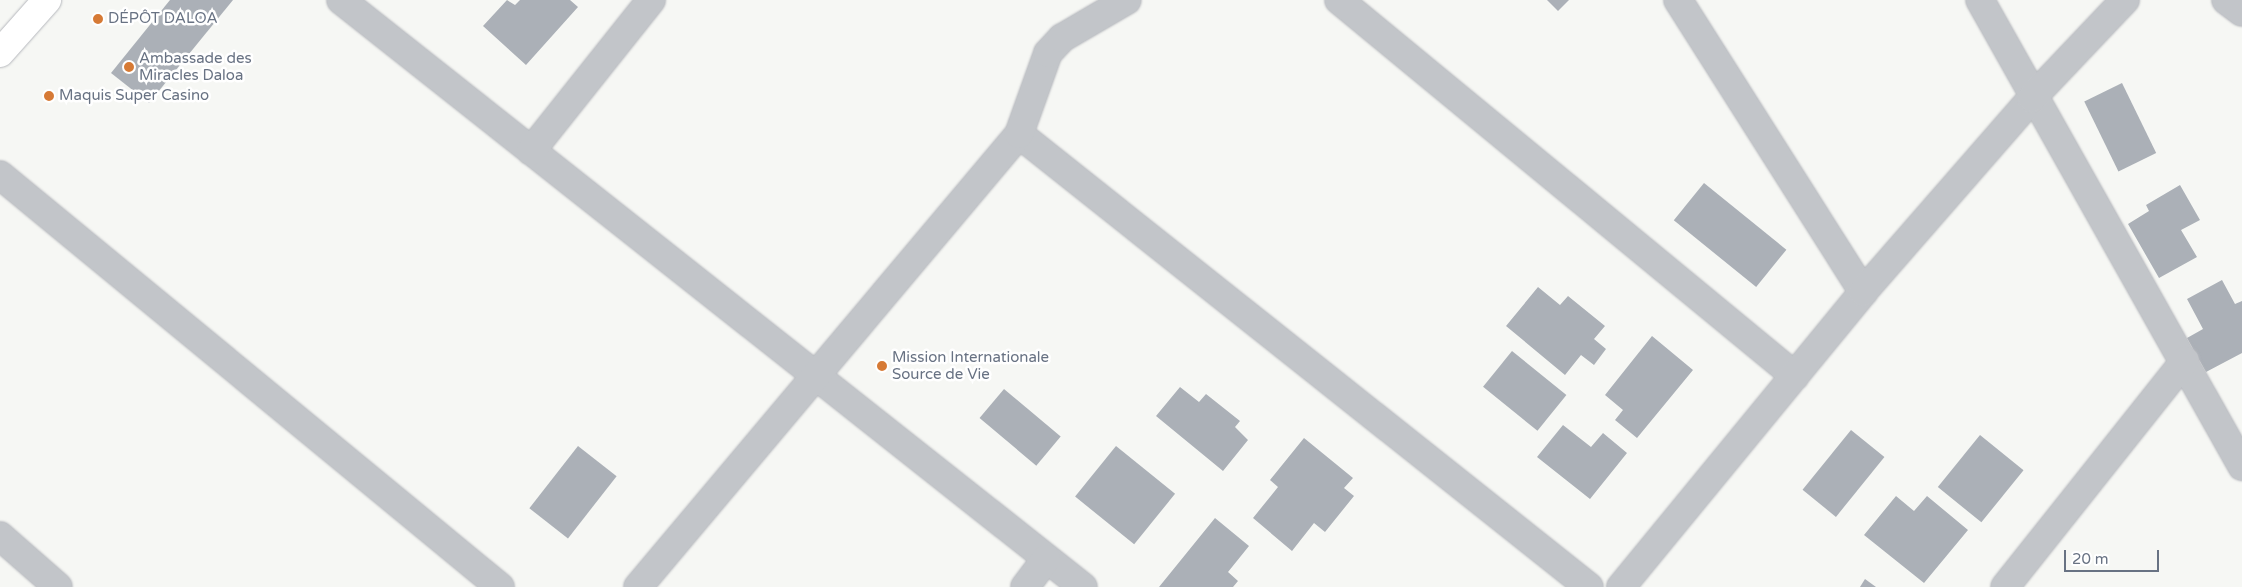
<!DOCTYPE html>
<meta charset="utf-8">
<style>
body{margin:0}
#map{position:relative;width:2242px;height:587px;overflow:hidden;background:#f6f7f4;font-family:"Varela Round",sans-serif}
div>[style]{position:absolute}
[style*='--x']{left:calc(var(--x)*1px);top:calc(var(--y)*1px);width:calc(var(--w)*1px);rotate:calc(var(--a)*1deg)}
.building>*{inset:0;background:#abb0b7;transform-origin:0 0}
.roads{filter:drop-shadow(0 0 1px #b6b8bd) drop-shadow(0 0 1px #b6b8bd)}
.minor>*{height:28px;margin:-14px;padding:0 14px;transform-origin:14px;border-radius:14px;background:#c2c5c9}
.primary>*{height:28px;margin:-14px;padding:0 14px;transform-origin:14px;border-radius:14px;background:#fff}
.dots>*{width:14px;height:14px;translate:-50% -50%;box-sizing:border-box;border:2px solid #fff;border-radius:50%}
span{translate:-50% -50%;white-space:nowrap;text-align:center;line-height:1.15;-webkit-text-stroke:5px #fff;paint-order:stroke}
.poi-label{font-size:15px;color:#687283}
.left{translate:0 -50%;text-align:left}
.scale{position:absolute;left:2064px;top:550px;width:95px;height:22px;box-sizing:border-box;border:2px solid #687283;border-top:0;padding-left:6px;font-size:15px;line-height:18px;white-space:nowrap;color:#687283;-webkit-text-stroke:4px #fff;paint-order:stroke}
</style>
<div id="map">
<div class="building">
<div style="clip-path:polygon(170px 0,233px 0,149px 103px,111px 73px)"></div>
<div style="clip-path:polygon(507px 0,515px 5px,520px 0,570px 0,578px 7px,526px 65px,483px 26px)"></div>
<div style="clip-path:polygon(1547px 0,1569px 0,1558px 11px)"></div>
<div style="left:2122px;top:83px;width:78px;height:42px;rotate:64deg"></div>
<div style="left:1704px;top:183px;width:106px;height:48px;rotate:39deg"></div>
<div style="clip-path:polygon(2180px 185px,2200px 220px,2181px 230px,2197px 257px,2159px 278px,2128px 224px,2149px 211px,2146px 205px)"></div>
<div style="clip-path:polygon(2222px 280px,2235px 304px,2242px 301px,2242px 353px,2206px 372px,2187px 338px,2203px 329px,2187px 299px)"></div>
<div style="clip-path:polygon(1538px 287px,1560px 305px,1568px 296px,1605px 326px,1594px 339px,1606px 349px,1594px 365px,1581px 355px,1565px 375px,1506px 326px)"></div>
<div style="clip-path:polygon(1652px 336px,1693px 370px,1637px 438px,1615px 420px,1623px 410px,1605px 395px)"></div>
<div style="left:1512px;top:351px;width:70px;height:46px;rotate:39deg"></div>
<div style="clip-path:polygon(1180px 387px,1199px 402px,1206px 394px,1240px 421px,1235px 427px,1248px 440px,1223px 471px,1156px 416px)"></div>
<div style="left:1004px;top:389px;width:74px;height:38px;rotate:40deg"></div>
<div style="clip-path:polygon(1563px 425px,1591px 447px,1603px 433px,1627px 453px,1590px 499px,1537px 457px)"></div>
<div style="left:1851px;top:430px;width:43px;height:77px;rotate:39deg"></div>
<div style="left:1980px;top:435px;width:56px;height:67px;rotate:39deg"></div>
<div style="clip-path:polygon(1304px 438px,1353px 478px,1344px 488px,1354px 496px,1325px 532px,1314px 523px,1292px 551px,1253px 518px,1278px 487px,1270px 480px)"></div>
<div style="left:578px;top:446px;width:49px;height:79px;rotate:38deg"></div>
<div style="left:1116px;top:446px;width:76px;height:65px;rotate:39deg"></div>
<div style="clip-path:polygon(1896px 496px,1914px 511px,1927px 496px,1968px 530px,1924px 583px,1864px 535px)"></div>
<div style="clip-path:polygon(1215px 518px,1249px 546px,1228px 572px,1238px 581px,1233px 587px,1159px 587px)"></div>
<div style="clip-path:polygon(1865px 579px,1876px 587px,1860px 587px)"></div>
</div>
<div class="roads">
<div class="minor">
<div style="--x:341;--y:0;--w:946;--a:38.35"></div>
<div style="--x:1339;--y:0;--w:591;--a:39.51"></div>
<div style="--x:1678;--y:0;--w:346;--a:57.6"></div>
<div style="--x:1980;--y:0;--w:535;--a:60.65"></div>
<div style="--x:2226;--y:0;--w:20;--a:37"></div>
<div style="--x:1019;--y:134;--w:728;--a:38.48"></div>
<div style="--x:531;--y:151;--w:193;--a:-51.5"></div>
<div style="--x:0;--y:175;--w:648;--a:39.49"></div>
<div style="--x:0;--y:536;--w:77;--a:41.3"></div>
<div style="--x:638;--y:587;--w:592;--a:-49.93"></div>
<div style="--x:1019;--y:134;--w:86;--a:-70.3"></div>
<div style="--x:1048;--y:53;--w:21;--a:-47"></div>
<div style="--x:1062;--y:38;--w:75;--a:-30.3"></div>
<div style="--x:1025;--y:587;--w:35;--a:-53"></div>
<div style="--x:1621;--y:587;--w:382;--a:-50.6"></div>
<div style="--x:1863;--y:292;--w:257;--a:-48.9"></div>
<div style="--x:2032;--y:98;--w:135;--a:-46.5"></div>
<div style="--x:2005;--y:587;--w:289;--a:-51.5"></div>
</div>
<div class="primary">
<div style="--x:0;--y:53;--w:71;--a:-48.4"></div>
</div>
</div>
<div class="dots">
<div style="left:98px;top:19px;background:#d67a35"></div>
<div style="left:129px;top:67px;background:#d67a35"></div>
<div style="left:49px;top:96px;background:#d67a35"></div>
<div style="left:882px;top:366px;background:#d67a35"></div>
</div>
<div class="poi-label">
<span class="left" style="left:108px;top:19px">DÉPÔT DALOA</span>
<span class="left" style="left:139px;top:67px">Ambassade des<br>Miracles Daloa</span>
<span class="left" style="left:59px;top:96px">Maquis Super Casino</span>
<span class="left" style="left:892px;top:366px">Mission Internationale<br>Source de Vie</span>
</div>
<div class="scale">20 m</div>
</div>
